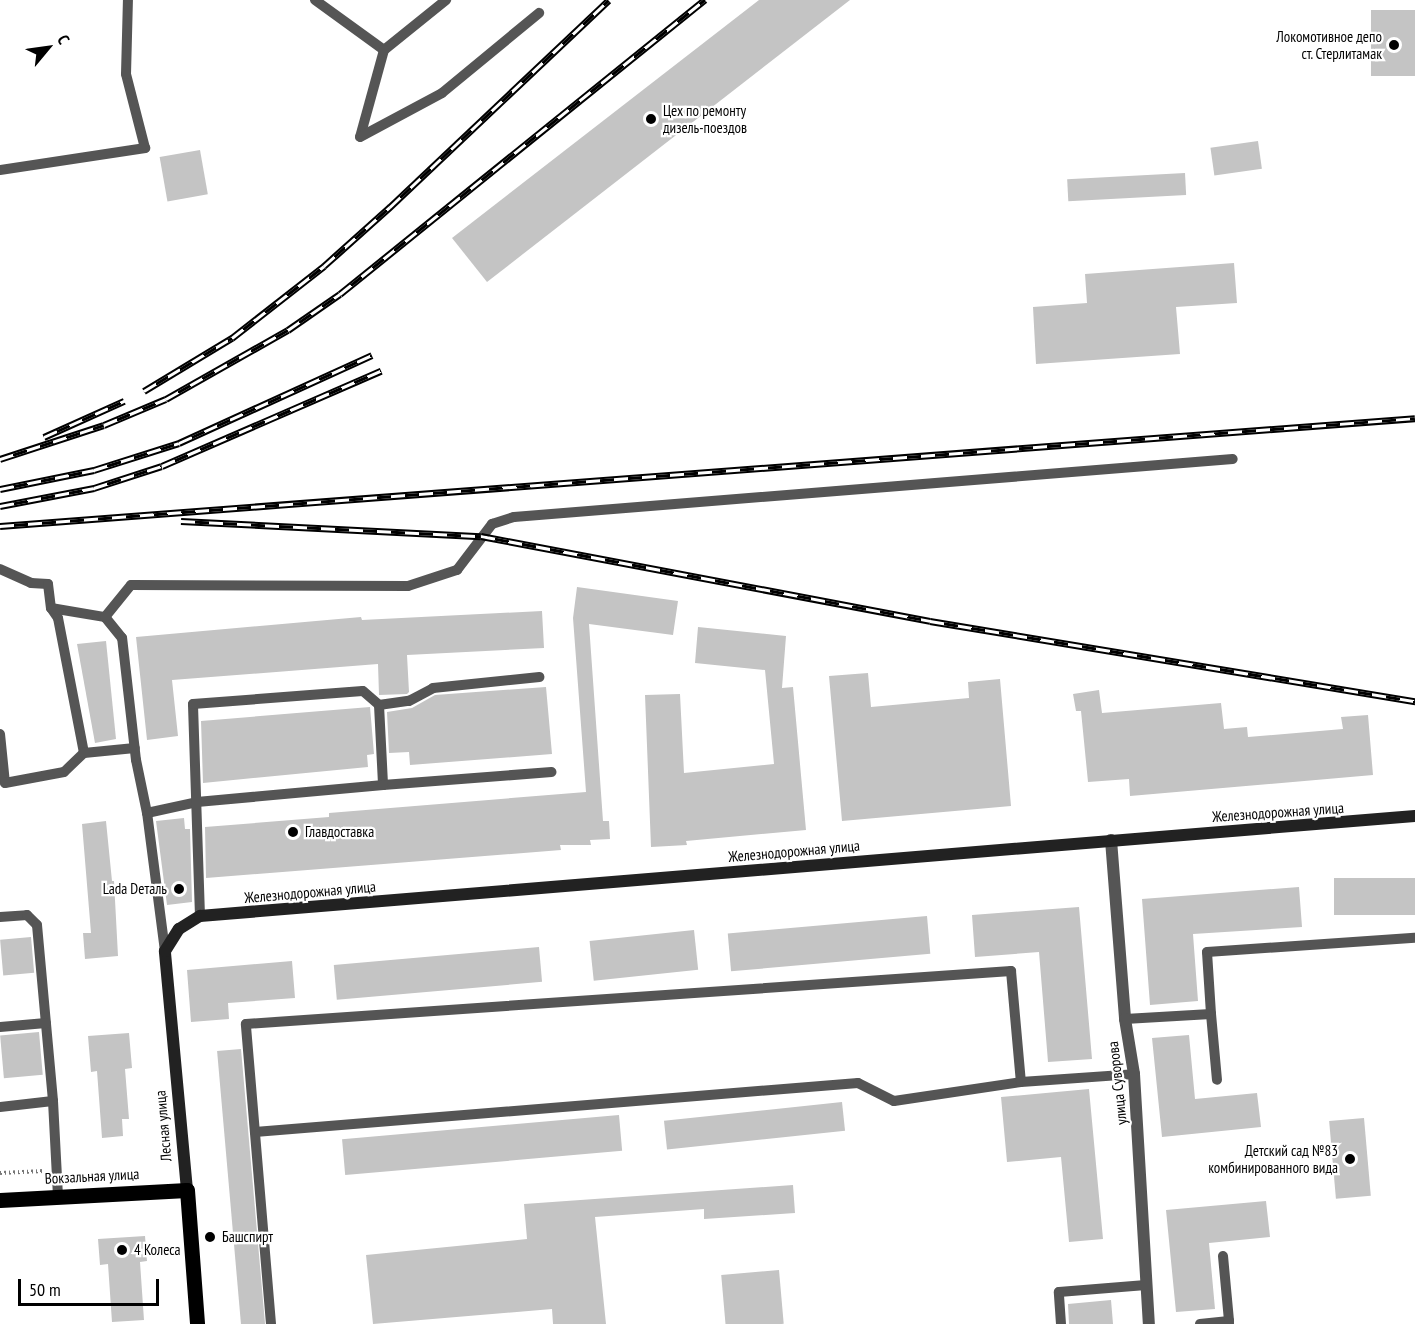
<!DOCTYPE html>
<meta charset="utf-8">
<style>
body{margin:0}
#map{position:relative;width:1415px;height:1324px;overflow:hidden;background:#fff;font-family:"PT Sans Narrow",sans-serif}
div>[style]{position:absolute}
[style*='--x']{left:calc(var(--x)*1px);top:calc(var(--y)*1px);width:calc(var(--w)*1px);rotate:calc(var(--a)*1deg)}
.building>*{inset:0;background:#c4c4c4;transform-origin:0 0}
.path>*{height:4px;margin-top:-2px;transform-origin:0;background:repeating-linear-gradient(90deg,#777 0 1.5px,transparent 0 4.5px)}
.lane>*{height:10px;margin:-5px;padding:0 5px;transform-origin:5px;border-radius:5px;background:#555}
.street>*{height:12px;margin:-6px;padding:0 6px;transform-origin:6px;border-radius:6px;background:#555}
.secondary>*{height:12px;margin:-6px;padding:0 6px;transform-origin:6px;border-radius:6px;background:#222}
.primary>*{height:15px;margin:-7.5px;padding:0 7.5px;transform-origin:7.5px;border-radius:7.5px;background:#000}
.rail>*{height:7px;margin-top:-3.5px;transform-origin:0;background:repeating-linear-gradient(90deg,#fff 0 14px,#000 0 28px);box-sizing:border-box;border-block:2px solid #000}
.dots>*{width:16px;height:16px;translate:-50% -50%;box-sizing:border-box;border:3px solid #fff;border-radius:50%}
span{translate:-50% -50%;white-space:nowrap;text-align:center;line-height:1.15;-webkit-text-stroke:4.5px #fff;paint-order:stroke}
.poi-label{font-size:15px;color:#000}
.right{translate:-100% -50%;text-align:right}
.left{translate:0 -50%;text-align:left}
.street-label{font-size:15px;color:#000}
.north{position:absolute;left:18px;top:18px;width:60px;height:60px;-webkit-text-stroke:4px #fff;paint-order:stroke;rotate:61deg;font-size:16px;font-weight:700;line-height:24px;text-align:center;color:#000}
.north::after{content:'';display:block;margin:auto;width:21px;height:27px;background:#000;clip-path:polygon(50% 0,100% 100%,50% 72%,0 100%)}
.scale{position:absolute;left:18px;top:1279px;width:141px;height:27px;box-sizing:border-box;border:3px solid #000;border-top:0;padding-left:8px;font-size:18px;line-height:21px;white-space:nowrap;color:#000;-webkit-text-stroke:4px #fff;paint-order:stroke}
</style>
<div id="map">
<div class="building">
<div style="clip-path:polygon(759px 0,850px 0,487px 282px,452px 238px)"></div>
<div style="left:1415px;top:10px;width:66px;height:44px;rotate:90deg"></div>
<div style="left:1258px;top:141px;width:28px;height:48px;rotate:82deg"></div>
<div style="left:200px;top:150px;width:45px;height:41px;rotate:80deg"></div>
<div style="left:1185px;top:173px;width:22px;height:118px;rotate:87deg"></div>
<div style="clip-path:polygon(1234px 263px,1237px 303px,1176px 307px,1180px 354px,1036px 364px,1033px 307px,1087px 303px,1085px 274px)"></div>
<div style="clip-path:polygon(577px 587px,678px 601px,673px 635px,589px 624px,603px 821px,609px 821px,610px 839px,590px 840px,591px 845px,560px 845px,561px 850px,206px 878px,205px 827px,329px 817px,329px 813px,586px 792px,573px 618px)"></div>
<div style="clip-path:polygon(542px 611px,544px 648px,407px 655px,409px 692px,407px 694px,379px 695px,378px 664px,172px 680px,178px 736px,147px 740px,136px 637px,361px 617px,362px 620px)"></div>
<div style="clip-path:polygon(698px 627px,786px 636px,782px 688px,793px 687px,806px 830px,686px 841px,687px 845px,651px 847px,645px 695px,680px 694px,684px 773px,774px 764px,765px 670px,695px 663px)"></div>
<div style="clip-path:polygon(106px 641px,116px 739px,95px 743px,77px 644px)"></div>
<div style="clip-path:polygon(868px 673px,871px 707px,969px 698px,968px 682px,1000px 679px,1011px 806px,842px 821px,829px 676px)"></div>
<div style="clip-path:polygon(546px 687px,552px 754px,410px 765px,409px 752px,389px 753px,387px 712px,412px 708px,435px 695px)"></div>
<div style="clip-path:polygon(1099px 690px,1102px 713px,1221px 703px,1224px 729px,1247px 727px,1248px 737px,1343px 729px,1341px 717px,1368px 715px,1373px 775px,1130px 796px,1129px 779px,1088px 782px,1081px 711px,1076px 711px,1073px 694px)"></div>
<div style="clip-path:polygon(370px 707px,374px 754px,367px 755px,368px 767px,203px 783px,201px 721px)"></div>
<div style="clip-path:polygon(184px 818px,185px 829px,190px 829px,192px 902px,167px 905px,156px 821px)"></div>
<div style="clip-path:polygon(106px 821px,112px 881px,114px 881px,118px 956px,85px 959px,83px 933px,91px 933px,82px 824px)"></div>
<div style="left:1415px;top:878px;width:37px;height:81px;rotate:90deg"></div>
<div style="clip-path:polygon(1299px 887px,1302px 927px,1193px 934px,1198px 1001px,1150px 1005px,1142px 899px)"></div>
<div style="clip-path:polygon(1079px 907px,1092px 1059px,1048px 1062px,1039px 952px,975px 957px,972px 915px)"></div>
<div style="left:927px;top:916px;width:38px;height:200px;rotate:85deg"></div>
<div style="left:694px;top:930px;width:40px;height:105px;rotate:84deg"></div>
<div style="left:31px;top:937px;width:36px;height:31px;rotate:85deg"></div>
<div style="left:539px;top:947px;width:35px;height:206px;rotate:85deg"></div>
<div style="clip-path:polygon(292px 961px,295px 998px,228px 1003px,229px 1019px,191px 1022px,187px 970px)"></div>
<div style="left:39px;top:1032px;width:43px;height:39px;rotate:85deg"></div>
<div style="clip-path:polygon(129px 1033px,132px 1068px,125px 1069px,129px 1119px,122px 1119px,123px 1136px,102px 1138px,97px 1071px,91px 1072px,88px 1036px)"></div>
<div style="clip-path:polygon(1189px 1035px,1195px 1099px,1257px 1093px,1261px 1127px,1162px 1137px,1152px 1038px)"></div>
<div style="left:241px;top:1049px;width:276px;height:24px;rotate:85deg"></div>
<div style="clip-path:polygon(1089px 1089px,1103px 1239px,1069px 1242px,1061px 1157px,1007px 1162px,1001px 1097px)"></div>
<div style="left:842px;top:1102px;width:29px;height:179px;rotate:84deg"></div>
<div style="left:619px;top:1115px;width:36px;height:278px;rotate:85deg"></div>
<div style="left:1364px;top:1118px;width:78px;height:35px;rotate:85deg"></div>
<div style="clip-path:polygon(793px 1185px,795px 1213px,704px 1219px,704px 1209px,595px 1217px,606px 1324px,553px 1324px,552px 1309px,373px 1324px,366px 1255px,527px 1239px,524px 1204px)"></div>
<div style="clip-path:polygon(1266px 1201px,1270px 1237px,1209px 1243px,1215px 1309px,1176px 1312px,1166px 1210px)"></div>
<div style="clip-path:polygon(145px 1236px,147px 1261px,140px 1262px,144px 1320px,112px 1322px,108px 1264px,100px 1265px,98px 1239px)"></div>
<div style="left:779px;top:1270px;width:54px;height:58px;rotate:85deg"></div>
<div style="clip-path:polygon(1111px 1300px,1113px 1324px,1069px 1324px,1068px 1304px)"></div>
</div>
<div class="path">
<div style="--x:0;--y:1173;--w:44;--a:-2.6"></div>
</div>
<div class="lane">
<div style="--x:315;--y:0;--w:85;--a:35.9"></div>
<div style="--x:384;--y:50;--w:80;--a:-38.9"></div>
<div style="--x:384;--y:50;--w:90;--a:105.4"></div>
<div style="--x:360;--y:137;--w:93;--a:-28.2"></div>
<div style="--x:442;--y:93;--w:126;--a:-39.5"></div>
<div style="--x:0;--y:170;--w:147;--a:-8.6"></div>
<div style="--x:145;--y:148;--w:76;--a:-104.4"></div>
<div style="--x:126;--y:74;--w:74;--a:-88.5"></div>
<div style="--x:0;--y:569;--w:34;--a:24"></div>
<div style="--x:31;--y:583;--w:17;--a:3"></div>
<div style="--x:48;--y:584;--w:24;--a:83"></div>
<div style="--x:51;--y:608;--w:12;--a:55"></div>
<div style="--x:58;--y:618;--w:137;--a:79.1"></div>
<div style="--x:51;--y:608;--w:55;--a:9.5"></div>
<div style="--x:379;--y:705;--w:80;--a:87.1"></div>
<div style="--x:383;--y:785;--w:169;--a:-4.4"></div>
<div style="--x:0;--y:734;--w:49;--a:84.2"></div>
<div style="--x:5;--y:783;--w:60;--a:-10.6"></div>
<div style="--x:64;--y:772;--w:28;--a:-44"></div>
<div style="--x:84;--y:753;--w:51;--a:-5.6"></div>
<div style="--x:147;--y:813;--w:51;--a:-12.4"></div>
<div style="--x:197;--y:802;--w:187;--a:-5.2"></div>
<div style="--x:200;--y:916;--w:212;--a:-91.9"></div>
<div style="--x:193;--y:704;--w:170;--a:-4.4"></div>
<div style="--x:363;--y:691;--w:21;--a:41"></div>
<div style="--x:379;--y:705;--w:30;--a:-8"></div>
<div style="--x:409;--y:701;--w:27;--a:-28"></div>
<div style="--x:433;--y:688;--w:107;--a:-5.9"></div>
<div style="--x:0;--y:917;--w:27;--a:-4"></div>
<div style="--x:27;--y:915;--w:14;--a:45"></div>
<div style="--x:37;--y:925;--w:177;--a:84.8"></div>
<div style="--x:53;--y:1101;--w:94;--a:87"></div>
<div style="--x:165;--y:951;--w:139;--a:-97.4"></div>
<div style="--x:147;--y:813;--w:54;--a:-101.7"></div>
<div style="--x:136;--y:760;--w:123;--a:-96.5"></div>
<div style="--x:122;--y:638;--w:27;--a:-129"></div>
<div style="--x:105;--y:617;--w:41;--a:-50.9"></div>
<div style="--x:131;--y:585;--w:277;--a:0.2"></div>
<div style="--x:408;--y:586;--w:52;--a:-18.1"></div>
<div style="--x:457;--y:570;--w:58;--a:-52.7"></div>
<div style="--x:492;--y:524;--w:23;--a:-18"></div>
<div style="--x:514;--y:517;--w:721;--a:-4.61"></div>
<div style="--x:1211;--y:1014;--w:62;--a:-93.7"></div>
<div style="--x:1207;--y:952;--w:208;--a:-3.9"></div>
<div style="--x:1125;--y:1019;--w:86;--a:-3.3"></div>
<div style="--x:1211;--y:1014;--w:66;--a:84.8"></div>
<div style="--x:0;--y:1027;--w:46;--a:-5"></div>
<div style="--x:0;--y:1107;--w:53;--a:-6.5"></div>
<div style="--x:255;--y:1132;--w:605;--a:-4.65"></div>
<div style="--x:858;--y:1083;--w:40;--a:26.6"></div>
<div style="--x:894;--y:1101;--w:128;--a:-8.5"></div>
<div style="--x:1223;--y:1256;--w:65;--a:84.7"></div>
<div style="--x:271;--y:1324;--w:301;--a:-94.8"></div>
<div style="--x:246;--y:1024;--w:767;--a:-3.96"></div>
<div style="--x:1011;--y:971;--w:111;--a:84.9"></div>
<div style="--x:1021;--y:1082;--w:113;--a:-4"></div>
<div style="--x:1061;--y:1324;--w:32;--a:-94"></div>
<div style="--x:1059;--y:1292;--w:87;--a:-4.6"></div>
<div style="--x:1200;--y:1324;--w:29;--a:-6"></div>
<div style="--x:1229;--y:1321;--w:3;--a:90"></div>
</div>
<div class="street">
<div style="--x:1111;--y:840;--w:180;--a:85.5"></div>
<div style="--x:1125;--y:1019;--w:56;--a:80.7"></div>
<div style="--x:1134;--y:1074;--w:250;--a:86.6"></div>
</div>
<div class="secondary">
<div style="--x:187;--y:1190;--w:240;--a:-95.3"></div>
<div style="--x:165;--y:951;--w:26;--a:-58"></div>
<div style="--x:179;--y:929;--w:25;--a:-32"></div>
<div style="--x:200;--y:916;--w:1219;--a:-4.71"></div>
</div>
<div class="primary">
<div style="--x:0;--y:1200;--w:187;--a:-3.1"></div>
<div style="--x:187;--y:1190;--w:134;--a:85.7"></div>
</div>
<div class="rail">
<div style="--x:144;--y:391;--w:103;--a:-31.1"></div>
<div style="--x:232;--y:338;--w:117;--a:-38"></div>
<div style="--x:324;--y:266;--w:89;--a:-41.8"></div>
<div style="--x:390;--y:207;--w:301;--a:-43.4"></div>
<div style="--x:44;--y:437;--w:88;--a:-24.2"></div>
<div style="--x:0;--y:459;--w:109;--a:-18.1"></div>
<div style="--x:104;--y:425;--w:67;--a:-22.8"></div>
<div style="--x:166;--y:399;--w:140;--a:-29.5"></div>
<div style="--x:288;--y:330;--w:63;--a:-34.7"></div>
<div style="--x:340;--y:294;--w:469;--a:-38.9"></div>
<div style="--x:0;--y:489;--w:96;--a:-11.4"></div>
<div style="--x:94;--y:470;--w:89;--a:-17.6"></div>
<div style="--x:179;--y:443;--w:212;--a:-24.5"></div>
<div style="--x:0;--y:506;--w:96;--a:-10.8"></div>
<div style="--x:94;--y:488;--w:71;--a:-17.9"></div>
<div style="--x:162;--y:466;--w:239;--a:-23.5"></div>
<div style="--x:181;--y:521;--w:300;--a:2.9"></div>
<div style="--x:481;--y:536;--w:457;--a:10.7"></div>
<div style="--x:930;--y:621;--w:492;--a:9.4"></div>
<div style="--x:0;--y:526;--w:1419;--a:-4.36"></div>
</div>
<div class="dots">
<div style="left:1394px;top:45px;background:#000"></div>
<div style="left:651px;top:119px;background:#000"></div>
<div style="left:293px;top:832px;background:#000"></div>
<div style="left:179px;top:889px;background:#000"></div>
<div style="left:1350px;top:1159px;background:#000"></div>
<div style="left:210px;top:1237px;background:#000"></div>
<div style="left:122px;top:1250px;background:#000"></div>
</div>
<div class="poi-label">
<span class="right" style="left:1382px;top:45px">Локомотивное депо<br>ст. Стерлитамак</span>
<span class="left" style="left:663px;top:119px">Цех по ремонту<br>дизель-поездов</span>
<span class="left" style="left:305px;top:832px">Главдоставка</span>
<span class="right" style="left:167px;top:889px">Lada Dеталь</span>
<span class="right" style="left:1338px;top:1159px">Детский сад №83<br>комбинированного вида</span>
<span class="left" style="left:222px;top:1237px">Башспирт</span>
<span class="left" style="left:134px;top:1250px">4 Колеса</span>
</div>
<div class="street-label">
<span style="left:1278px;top:812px;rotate:-4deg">Железнодорожная улица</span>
<span style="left:794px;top:851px;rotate:-5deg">Железнодорожная улица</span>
<span style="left:310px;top:892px;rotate:-5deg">Железнодорожная улица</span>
<span style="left:1117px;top:1083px;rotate:-96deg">улица Суворова</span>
<span style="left:163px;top:1126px;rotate:-95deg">Лесная улица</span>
<span style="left:92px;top:1176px;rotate:-3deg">Вокзальная улица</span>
</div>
<div class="north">С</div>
<div class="scale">50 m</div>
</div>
